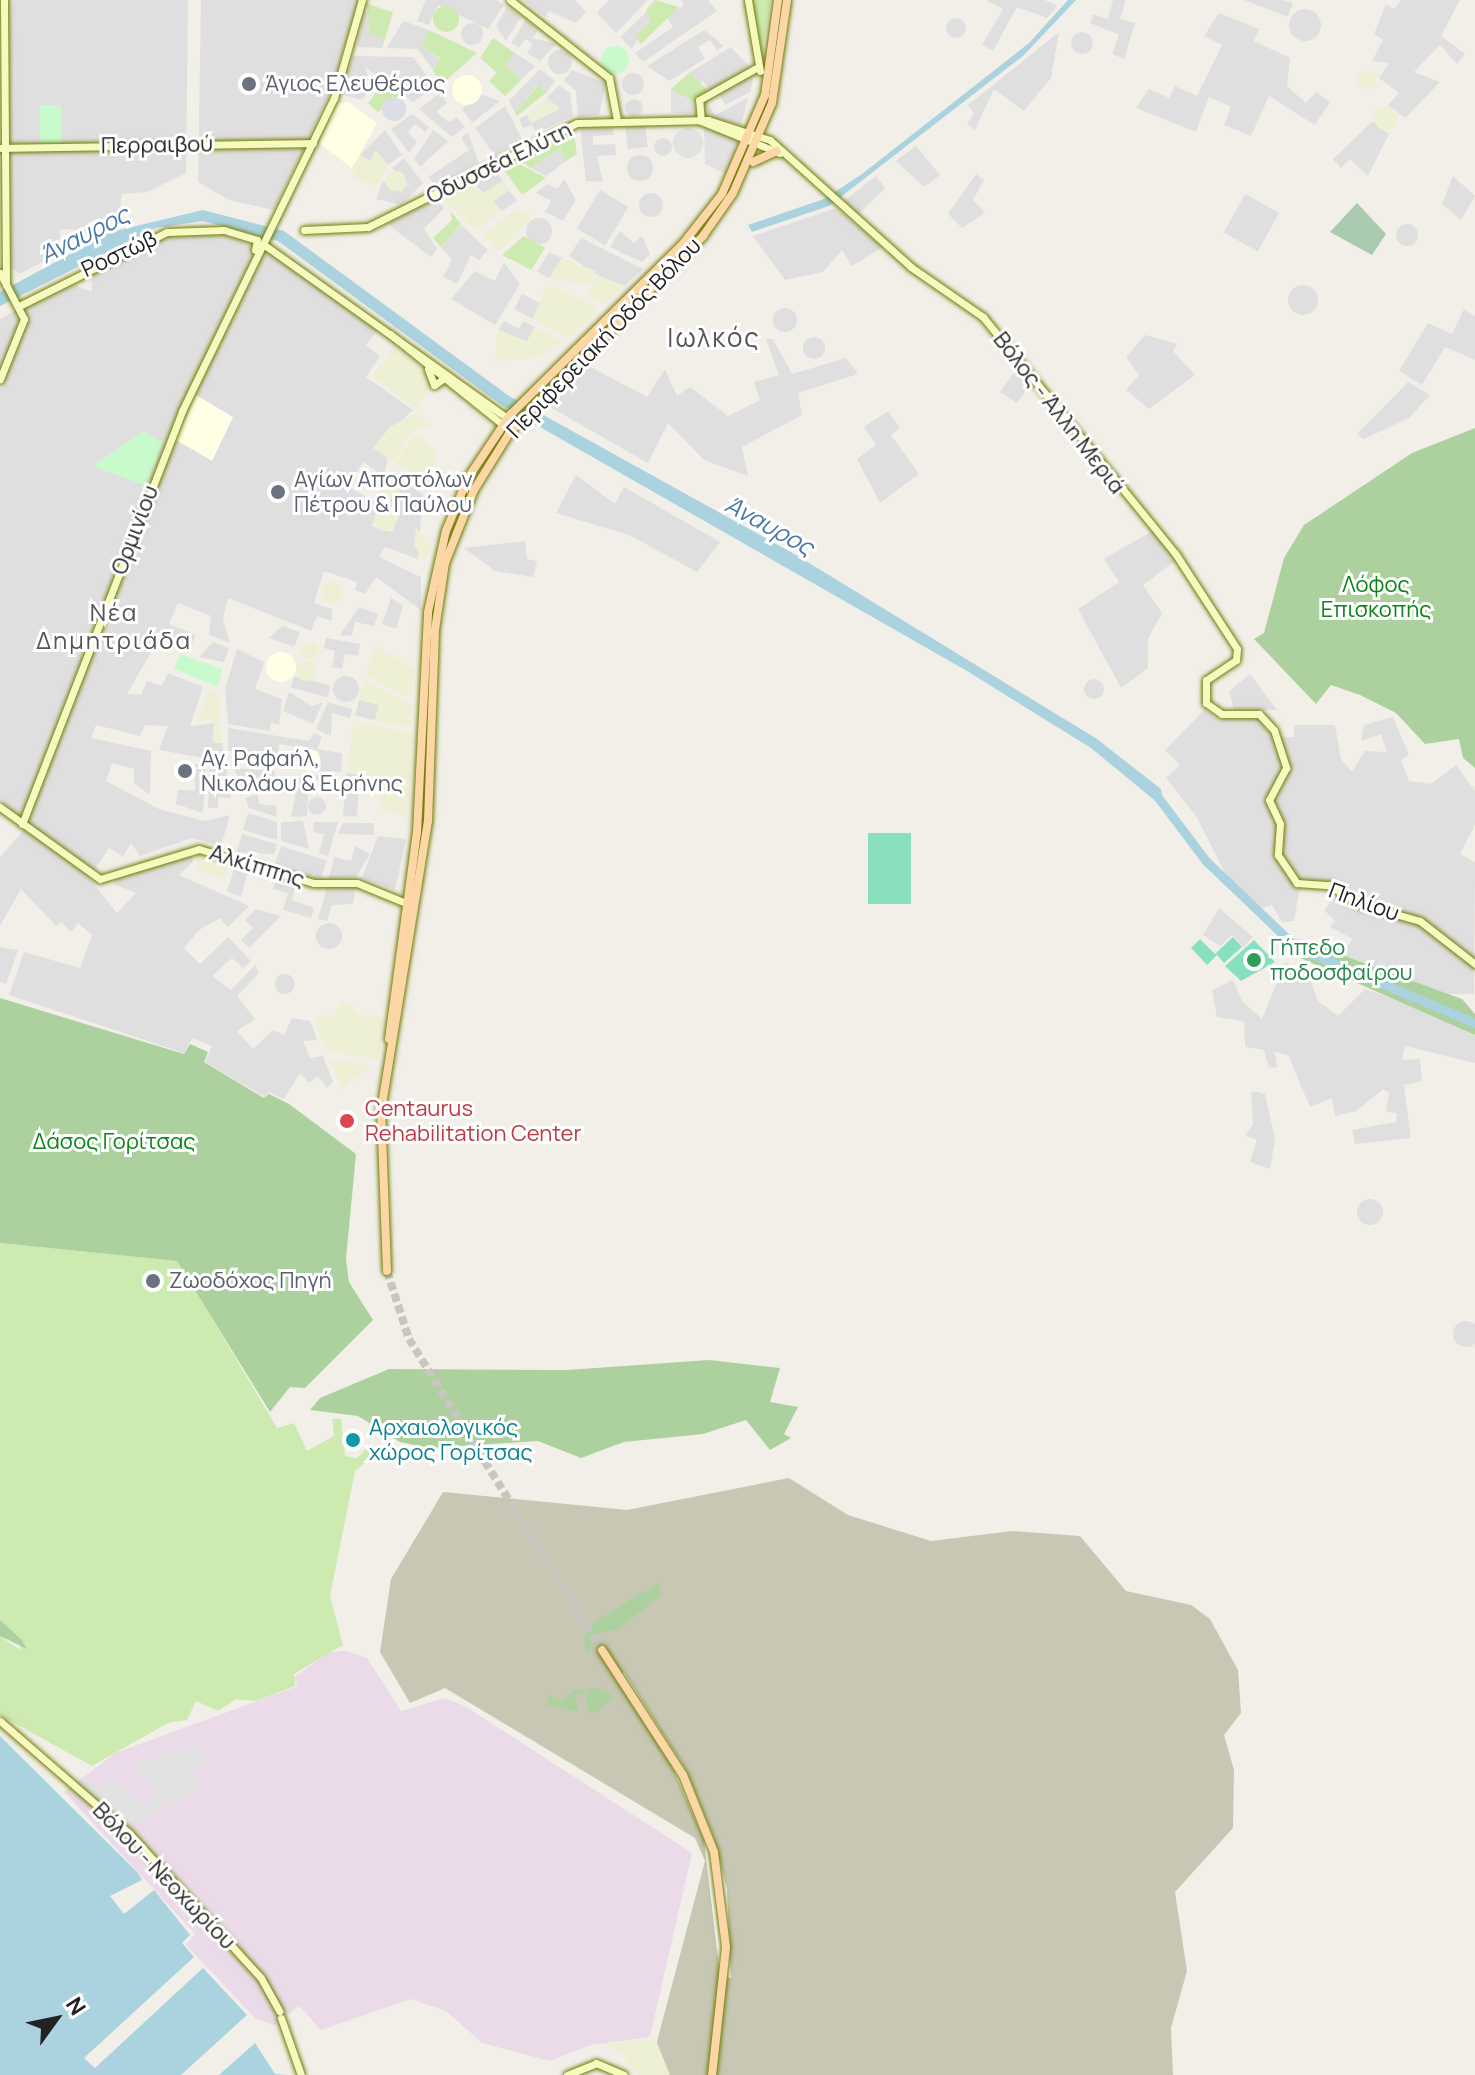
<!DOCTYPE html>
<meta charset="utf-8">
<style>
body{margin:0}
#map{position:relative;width:1475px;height:2075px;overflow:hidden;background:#f2efe9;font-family:Manrope,sans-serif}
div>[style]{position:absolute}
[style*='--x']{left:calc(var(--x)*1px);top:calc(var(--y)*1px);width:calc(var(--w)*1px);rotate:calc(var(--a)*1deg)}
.residential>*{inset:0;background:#e0dfdf;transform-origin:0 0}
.round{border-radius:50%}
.industrial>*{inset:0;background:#ebdbe8}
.education>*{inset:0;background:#ffffe5}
.construction>*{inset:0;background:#c7c7b4}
.farmland>*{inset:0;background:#eef0d5}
.grass>*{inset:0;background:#cdebb0}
.forest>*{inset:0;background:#add19e}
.cemetery>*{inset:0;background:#aacbaf}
.park>*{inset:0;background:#c8facc;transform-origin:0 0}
.pitch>*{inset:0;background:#88e0be;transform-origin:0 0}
.parking>*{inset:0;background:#e2e2e2}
.plaza>*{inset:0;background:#dddde8}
.water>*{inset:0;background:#aad3df}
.pier>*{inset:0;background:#fff}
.river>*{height:9px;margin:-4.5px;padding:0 4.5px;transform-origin:4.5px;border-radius:4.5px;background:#aad3df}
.primary-tunnel>*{height:8px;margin-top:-4px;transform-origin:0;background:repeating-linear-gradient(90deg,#c8c6c1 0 8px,transparent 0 12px)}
.roads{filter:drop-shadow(0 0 2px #707d05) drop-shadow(0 0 2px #707d05)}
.secondary>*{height:7px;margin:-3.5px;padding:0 3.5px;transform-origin:3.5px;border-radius:3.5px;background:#f7fabf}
.primary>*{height:8px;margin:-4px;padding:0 4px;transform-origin:4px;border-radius:4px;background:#fcd6a4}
.dots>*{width:22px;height:22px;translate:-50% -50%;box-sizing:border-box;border:4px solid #fff;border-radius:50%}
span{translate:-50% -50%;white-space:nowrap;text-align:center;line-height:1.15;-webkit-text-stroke:6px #fff;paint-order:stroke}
.worship-label{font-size:22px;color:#5b616d}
.left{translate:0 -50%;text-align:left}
.street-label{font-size:22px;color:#222}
.park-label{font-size:22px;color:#0c8416}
.leisure-label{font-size:22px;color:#27864d}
.health-label{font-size:22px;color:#be3a42}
.culture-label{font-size:22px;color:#0d838f}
.water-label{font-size:24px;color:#4a7aab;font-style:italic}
.neighbourhood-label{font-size:24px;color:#555;letter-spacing:2px}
.quarter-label{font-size:26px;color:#555;letter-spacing:2px}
.north{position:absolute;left:16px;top:1979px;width:80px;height:80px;-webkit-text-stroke:6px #fff;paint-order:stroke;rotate:57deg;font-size:22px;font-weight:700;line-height:32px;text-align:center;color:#222}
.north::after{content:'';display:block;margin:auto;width:28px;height:36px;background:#222;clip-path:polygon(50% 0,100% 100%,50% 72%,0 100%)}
</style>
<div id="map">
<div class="residential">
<div style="clip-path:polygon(8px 0,188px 0,186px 173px,147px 192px,122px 194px,119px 215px,88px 222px,90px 232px,80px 238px,74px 229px,60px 230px,60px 252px,20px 274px,9px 267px)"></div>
<div style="clip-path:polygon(201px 0,358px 0,332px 89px,274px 210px,229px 200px,198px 182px)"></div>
<div style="clip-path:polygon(426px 0,496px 0,504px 5px,488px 29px,438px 5px,429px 25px,417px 21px)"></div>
<div style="clip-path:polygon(523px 0,575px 0,586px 12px,576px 23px,549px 11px,545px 17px)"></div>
<div style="clip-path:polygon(609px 0,646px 0,647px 1px,616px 33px,597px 13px)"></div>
<div style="clip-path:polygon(681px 0,708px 0,717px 11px,643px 62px,635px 53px,673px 27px,666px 16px,684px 5px)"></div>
<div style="clip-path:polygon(985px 0,1045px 0,1057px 6px,1047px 18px,1017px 7px,993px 51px,982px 45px,1003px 9px)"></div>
<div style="clip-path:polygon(1113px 0,1126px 0,1120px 19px,1135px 23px,1124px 59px,1112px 54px,1119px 35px,1090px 23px,1093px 14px,1108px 19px)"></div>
<div style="clip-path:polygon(1244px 0,1283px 0,1293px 3px,1288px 17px)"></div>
<div style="clip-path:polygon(1401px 0,1460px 0,1441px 36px,1465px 54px,1457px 64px,1440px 45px,1414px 72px,1440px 82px,1405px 118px,1388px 105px,1399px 93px,1379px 78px,1389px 63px,1372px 61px,1383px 40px,1374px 34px,1386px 4px,1394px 9px)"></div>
<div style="clip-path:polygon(507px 7px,521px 17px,506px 41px,496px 26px)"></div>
<div class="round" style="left:1289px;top:9px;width:32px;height:32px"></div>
<div style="clip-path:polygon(365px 11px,373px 14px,370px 33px,385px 39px,382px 48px,357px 47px)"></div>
<div style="clip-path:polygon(647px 11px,651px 22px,631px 49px,621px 37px)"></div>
<div style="clip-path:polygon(1219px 13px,1259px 29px,1254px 41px,1290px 58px,1287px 86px,1306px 103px,1316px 92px,1330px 102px,1315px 125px,1269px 96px,1251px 136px,1224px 125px,1231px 107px,1209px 97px,1196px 132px,1136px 108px,1149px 89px,1169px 98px,1175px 86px,1197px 96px,1222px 45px,1204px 36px)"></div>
<div class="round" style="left:946px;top:18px;width:20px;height:20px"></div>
<div style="clip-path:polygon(526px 20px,538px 30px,532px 38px,556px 44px,540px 61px,527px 53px,533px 44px,525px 39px,519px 48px,511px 43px)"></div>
<div style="clip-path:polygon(403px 21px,429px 30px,422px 46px,440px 59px,433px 70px,418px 49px,387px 48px)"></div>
<div class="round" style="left:461px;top:23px;width:22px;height:22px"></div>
<div style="clip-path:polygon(704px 30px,724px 46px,717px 50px,710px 40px,698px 47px,705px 59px,669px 81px,647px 66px)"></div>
<div style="clip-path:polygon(1059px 32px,1051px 78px,1024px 111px,994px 89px,975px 130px,967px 124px,974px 114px,968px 105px)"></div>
<div class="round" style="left:1071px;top:32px;width:22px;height:22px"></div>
<div style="clip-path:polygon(731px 47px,751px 68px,710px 92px,703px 81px,697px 85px,689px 73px)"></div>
<div class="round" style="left:548px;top:50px;width:24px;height:24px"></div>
<div style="clip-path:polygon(515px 53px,535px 66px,521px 80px,505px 65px)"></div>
<div style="clip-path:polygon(353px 56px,413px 57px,435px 87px,413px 102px,365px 67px,372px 87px,362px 100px,340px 94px)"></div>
<div style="clip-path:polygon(540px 69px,555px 81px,547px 92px,537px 85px,515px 113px,509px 101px)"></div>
<div style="clip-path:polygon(572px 70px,606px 83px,599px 115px,578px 117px,576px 91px,564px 80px)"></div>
<div class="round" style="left:622px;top:73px;width:22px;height:22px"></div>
<div style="clip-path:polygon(754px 74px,750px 92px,725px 105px,718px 92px)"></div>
<div style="clip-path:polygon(559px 85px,570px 93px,573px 116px,536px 133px,532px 125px,523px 128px,519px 119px,527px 115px,531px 123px,559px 109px,547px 98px)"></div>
<div style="clip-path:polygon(440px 93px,447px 103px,436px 112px,449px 122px,457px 117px,465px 127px,452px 137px,419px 109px)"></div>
<div style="clip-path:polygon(480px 94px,500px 101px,472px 123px,462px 109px)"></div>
<div style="clip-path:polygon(748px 98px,741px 125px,704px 116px,700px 103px,706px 100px,715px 115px)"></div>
<div class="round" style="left:625px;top:99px;width:18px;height:18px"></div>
<div style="clip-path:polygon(505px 106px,523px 141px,495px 156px,475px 128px)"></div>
<div style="clip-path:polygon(412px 114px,429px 127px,425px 132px,415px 124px,408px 132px,417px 142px,409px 153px,391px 129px)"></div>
<div style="clip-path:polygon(1373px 121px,1389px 134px,1368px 176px,1350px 159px,1341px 168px,1333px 159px)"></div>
<div style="left:645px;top:124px;width:23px;height:20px;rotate:83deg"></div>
<div style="clip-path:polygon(612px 125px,614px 135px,593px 136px,593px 145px,615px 144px,616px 155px,597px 156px,603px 182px,586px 181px,580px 127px)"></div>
<div style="clip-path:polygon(385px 130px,402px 155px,388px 165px,376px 151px,370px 161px,360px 155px)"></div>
<div style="clip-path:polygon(433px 130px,448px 141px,420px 167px,414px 159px)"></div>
<div style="clip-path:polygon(468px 132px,479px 163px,436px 186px,428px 177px,469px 150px,461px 138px)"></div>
<div class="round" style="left:654px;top:138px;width:18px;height:18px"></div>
<div style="clip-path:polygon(916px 146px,940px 175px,924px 187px,896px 161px)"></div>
<div style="clip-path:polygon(560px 148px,566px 161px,546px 176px,531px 168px)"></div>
<div class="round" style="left:627px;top:155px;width:26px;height:26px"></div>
<div style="clip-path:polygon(404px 158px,423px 183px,401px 205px,376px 199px,383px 181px,401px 192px,408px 184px,392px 168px)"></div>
<div style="clip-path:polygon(493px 167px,503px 181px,483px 193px,470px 179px)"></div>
<div style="clip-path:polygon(976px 174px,984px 180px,973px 200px,985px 213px,962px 228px,948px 214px)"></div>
<div style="clip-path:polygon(876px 176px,885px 188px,857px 215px,844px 201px)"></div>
<div style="clip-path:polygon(1453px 176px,1475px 196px,1461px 220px,1442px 204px)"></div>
<div style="clip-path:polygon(564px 179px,576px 200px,563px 221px,545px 212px,551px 201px,536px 193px,547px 184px,557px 189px)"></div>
<div style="clip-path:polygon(509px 190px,517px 201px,502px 211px,492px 202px)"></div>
<div style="left:600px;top:190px;width:33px;height:45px;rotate:31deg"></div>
<div class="round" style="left:639px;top:193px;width:24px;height:24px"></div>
<div style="left:1245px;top:194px;width:39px;height:44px;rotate:29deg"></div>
<div style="clip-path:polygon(435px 198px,444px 208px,424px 229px,437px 249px,431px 257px,387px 224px)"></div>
<div style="clip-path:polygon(836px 208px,883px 247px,852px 266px,842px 250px,823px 272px,785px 280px,753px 236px)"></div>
<div class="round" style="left:526px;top:218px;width:26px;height:26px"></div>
<div class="round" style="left:1396px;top:224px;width:22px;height:22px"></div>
<div style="clip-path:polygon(461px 225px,488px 250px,479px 260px,471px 255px,457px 284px,443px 277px,452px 260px,441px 247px)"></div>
<div style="clip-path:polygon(620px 231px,634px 243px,642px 236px,650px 254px,642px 262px,610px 247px)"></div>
<div style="clip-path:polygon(218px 232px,276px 254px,379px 328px,366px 345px,380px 356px,366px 377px,413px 410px,373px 448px,388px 458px,384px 476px,363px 462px,349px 486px,380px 506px,372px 526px,392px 532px,400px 513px,388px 504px,402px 480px,423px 494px,418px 559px,385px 547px,379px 557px,421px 577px,421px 610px,376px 577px,365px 594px,355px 590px,357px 582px,324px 571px,314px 603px,332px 609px,332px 621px,317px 616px,311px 631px,228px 598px,223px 619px,230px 643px,209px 635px,211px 616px,178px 603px,169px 624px,196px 635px,192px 643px,158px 640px,127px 694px,141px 695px,147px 681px,162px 686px,168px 673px,203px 687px,190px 726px,214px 723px,213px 743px,222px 743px,231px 798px,218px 797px,218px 808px,208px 808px,210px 759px,159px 750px,168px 726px,145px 725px,140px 736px,96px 725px,91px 738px,151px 751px,150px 795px,134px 783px,134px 769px,112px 763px,106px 781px,159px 809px,204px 821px,230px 815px,221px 846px,192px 838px,140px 856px,131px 843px,123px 857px,109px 848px,89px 878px,117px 913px,136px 893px,114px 884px,120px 871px,191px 852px,193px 862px,179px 875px,249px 906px,228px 927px,220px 918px,199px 930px,184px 948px,200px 964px,228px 937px,251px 961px,243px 968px,232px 958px,212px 976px,231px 990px,255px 965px,259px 973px,237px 996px,255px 1019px,237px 1031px,253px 1049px,273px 1030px,284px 1035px,292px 1018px,310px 1021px,317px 1040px,303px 1041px,310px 1058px,323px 1056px,333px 1082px,327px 1088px,318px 1076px,309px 1083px,300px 1073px,284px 1099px,269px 1092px,265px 1097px,205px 1062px,212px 1046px,192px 1038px,184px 1053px,9px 995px,24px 952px,80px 968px,92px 935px,78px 923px,71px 932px,61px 922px,56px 926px,21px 889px,0 926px,0 857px,29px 824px,0 801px,0 319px,67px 282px,92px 292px,91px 269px,157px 237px)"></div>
<div style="clip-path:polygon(581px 238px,643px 269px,624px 286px,597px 275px,569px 256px)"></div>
<div style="clip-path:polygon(549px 252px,562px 258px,549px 278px,537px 272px)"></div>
<div style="clip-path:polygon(504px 262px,520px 284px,495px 325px,451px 299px,475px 271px,495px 281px)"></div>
<div class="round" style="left:1288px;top:285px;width:30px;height:30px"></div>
<div style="left:522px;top:294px;width:21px;height:17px;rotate:28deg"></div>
<div class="round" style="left:773px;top:308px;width:24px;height:24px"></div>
<div style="clip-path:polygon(1464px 309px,1475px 316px,1475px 360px,1445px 347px,1422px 385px,1399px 371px,1428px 323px,1452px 334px)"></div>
<div style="clip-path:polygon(504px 321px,519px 329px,523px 321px,535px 327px,527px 341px,514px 339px,498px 330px)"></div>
<div style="clip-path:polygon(1145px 335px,1177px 344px,1173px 351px,1195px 375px,1149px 409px,1126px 390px,1139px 375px,1126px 357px)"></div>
<div class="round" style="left:803px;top:337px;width:22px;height:22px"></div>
<div style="clip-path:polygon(766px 339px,773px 339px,792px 374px,846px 358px,858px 374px,798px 393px,802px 415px,742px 447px,748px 476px,704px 460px,668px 423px,648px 463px,543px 403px,585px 364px,647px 397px,665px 369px,677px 396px,690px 387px,728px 416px,760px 400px,754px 382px,779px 375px)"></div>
<div style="clip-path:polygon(1018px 367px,1030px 386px,1017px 403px,1000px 392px)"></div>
<div style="clip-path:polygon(1408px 382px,1430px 395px,1409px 418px,1364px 439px,1357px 434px)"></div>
<div style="clip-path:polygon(888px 411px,900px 428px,891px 435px,919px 474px,880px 503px,857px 459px,876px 445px,864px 427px)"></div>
<div style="clip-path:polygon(576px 475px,615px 504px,624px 487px,720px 542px,697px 572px,629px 535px,556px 513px)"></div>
<div style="clip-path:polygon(1154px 530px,1175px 561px,1143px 585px,1162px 613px,1148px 639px,1148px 668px,1121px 688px,1078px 609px,1119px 582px,1104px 559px)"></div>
<div style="clip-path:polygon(525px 541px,527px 559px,537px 561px,533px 577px,495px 571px,464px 548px)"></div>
<div style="clip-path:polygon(391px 598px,403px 606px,396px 629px,382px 624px)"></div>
<div style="clip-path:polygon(359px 607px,378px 614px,374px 626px,355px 622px,352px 636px,340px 635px)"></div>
<div style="clip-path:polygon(282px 626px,300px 632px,294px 647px,269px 638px)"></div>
<div style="clip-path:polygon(326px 638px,360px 644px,358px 656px,345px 654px,342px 669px,332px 667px,335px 651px,324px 648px)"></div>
<div style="clip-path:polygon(213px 642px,229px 648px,224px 662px,199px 657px)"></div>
<div style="clip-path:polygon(237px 649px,264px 662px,255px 689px,282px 699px,279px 725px,271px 722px,270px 731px,228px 724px,225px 689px)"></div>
<div style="clip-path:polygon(1250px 674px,1277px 710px,1234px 710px,1229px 691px)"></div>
<div class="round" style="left:333px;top:676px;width:26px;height:26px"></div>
<div style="left:294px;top:676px;width:38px;height:12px;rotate:15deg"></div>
<div class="round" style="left:1084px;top:679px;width:20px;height:20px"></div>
<div style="clip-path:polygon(289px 692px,312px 706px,323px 702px,313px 724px,283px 711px)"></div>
<div style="left:359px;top:700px;width:21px;height:16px;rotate:14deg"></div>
<div style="clip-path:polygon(328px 702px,352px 709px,350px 718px,332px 713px,331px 736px,316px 729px)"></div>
<div style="clip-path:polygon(1204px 710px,1218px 719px,1258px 719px,1274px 738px,1294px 737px,1294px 725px,1335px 725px,1341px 759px,1352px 772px,1365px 751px,1387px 752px,1381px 734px,1361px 741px,1364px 725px,1393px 717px,1409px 755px,1401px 760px,1409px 781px,1431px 784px,1456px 765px,1475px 791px,1475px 825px,1460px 854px,1475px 862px,1474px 994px,1448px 994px,1341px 955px,1353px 939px,1330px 927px,1335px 921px,1324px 910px,1341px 890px,1335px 885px,1300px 885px,1294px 921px,1282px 922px,1272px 905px,1262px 908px,1227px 877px,1196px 816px,1166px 778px,1180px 765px,1165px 750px)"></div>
<div style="clip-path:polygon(228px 728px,309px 741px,314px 733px,322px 737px,317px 749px,342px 753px,341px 772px,318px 771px,319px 751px,279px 744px,277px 766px,262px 766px,263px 753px,228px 751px)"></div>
<div style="clip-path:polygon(195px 764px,206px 764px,203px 813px,176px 804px,178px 790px,195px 790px)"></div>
<div style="clip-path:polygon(234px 768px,275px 771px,276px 780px,238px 779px)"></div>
<div style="left:346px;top:773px;width:14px;height:43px;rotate:4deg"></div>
<div style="clip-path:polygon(313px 775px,339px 776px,338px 791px,324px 790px)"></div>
<div style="clip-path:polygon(299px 778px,309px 778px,307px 816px,291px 817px)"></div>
<div style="clip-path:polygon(257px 794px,260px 804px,276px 806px,277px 817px,249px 808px,245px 798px)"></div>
<div class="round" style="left:308px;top:797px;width:18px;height:18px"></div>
<div style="clip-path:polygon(248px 813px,277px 822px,277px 840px,243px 830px)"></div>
<div style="clip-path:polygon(303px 821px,309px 849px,281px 841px,281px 822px)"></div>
<div style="clip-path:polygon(314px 822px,338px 822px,328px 856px,319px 853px,324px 834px,313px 832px)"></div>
<div style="clip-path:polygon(343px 823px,374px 823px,374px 835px,338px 834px)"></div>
<div style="clip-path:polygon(242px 834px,277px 844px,274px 854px,237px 852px)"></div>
<div style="clip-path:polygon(378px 836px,406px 839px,395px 890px,362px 878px)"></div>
<div style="left:281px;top:846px;width:48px;height:21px;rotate:18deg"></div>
<div style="clip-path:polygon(355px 846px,370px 854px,356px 877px,329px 879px,334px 857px,351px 861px)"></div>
<div style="clip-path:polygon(236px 863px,249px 867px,241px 897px,227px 891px)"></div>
<div style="clip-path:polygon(277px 874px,298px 881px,292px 900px,314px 908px,311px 918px,283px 910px,288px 893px,273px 889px)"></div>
<div style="clip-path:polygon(356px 886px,353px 904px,332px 905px,327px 921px,318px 919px,327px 887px)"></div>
<div style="clip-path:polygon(1219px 908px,1253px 937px,1243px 947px,1232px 935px,1220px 946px,1203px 935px)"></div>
<div style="clip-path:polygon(256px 909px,281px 916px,249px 948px,241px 940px,253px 928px,245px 920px)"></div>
<div class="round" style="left:316px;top:923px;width:26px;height:26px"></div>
<div style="clip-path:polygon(0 947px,18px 950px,6px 984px,0 982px)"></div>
<div style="clip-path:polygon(1285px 962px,1310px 979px,1318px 1001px,1338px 1016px,1365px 989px,1436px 1013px,1475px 1036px,1475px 1063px,1405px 1046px,1402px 1060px,1420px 1059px,1422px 1081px,1404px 1085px,1411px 1138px,1355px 1144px,1352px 1130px,1396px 1122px,1397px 1113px,1386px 1112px,1389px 1093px,1383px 1089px,1356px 1111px,1335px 1116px,1332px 1098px,1310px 1107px,1288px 1055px,1275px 1052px,1277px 1067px,1269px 1068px,1264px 1050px,1245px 1047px,1244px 1021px,1217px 1017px,1212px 990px,1233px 980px,1242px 1001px,1262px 1019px)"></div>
<div class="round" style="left:275px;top:974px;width:20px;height:20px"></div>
<div style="clip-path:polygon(1251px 1091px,1265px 1094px,1275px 1139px,1270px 1169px,1250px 1162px,1257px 1140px,1245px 1135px,1253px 1125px)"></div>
<div class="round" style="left:1357px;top:1199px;width:26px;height:26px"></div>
<div class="round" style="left:1453px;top:1321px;width:26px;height:26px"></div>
</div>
<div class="industrial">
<div style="clip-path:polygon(347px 1651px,367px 1658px,401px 1711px,445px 1698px,465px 1706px,692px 1853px,650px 2037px,591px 2045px,550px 2061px,482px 2043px,446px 2011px,411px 1999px,321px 2030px,299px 2006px,274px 2025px,255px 2018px,186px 1945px,195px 1934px,64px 1792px,115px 1753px,298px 1686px,293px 1678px,330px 1652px)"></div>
</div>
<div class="education">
<div class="round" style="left:452px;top:75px;width:30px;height:30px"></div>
<div style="clip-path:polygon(348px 102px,377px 123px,352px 168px,319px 143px,337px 103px)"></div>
<div style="clip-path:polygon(196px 395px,233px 417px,212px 461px,176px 440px)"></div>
<div class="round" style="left:266px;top:652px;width:30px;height:30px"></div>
<div class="round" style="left:298px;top:749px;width:22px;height:22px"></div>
</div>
<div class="construction">
<div style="clip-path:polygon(789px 1478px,848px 1515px,931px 1541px,1012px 1531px,1080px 1536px,1126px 1591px,1191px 1605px,1210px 1619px,1238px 1670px,1241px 1713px,1224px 1735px,1234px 1770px,1233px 1828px,1175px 1892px,1187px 1971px,1171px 2028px,1173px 2075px,648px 2075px,705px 1861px,695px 1838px,445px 1688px,410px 1703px,380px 1652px,391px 1579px,443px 1492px,627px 1510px)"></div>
</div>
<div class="farmland">
<div class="round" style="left:1356px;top:70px;width:20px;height:20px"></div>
<div style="clip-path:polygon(547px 98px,560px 109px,531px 123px,527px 115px)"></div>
<div class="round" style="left:1374px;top:106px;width:24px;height:24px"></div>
<div style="clip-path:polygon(376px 150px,388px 165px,375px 187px,356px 179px,352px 168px,360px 155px,370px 161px)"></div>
<div class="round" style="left:386px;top:171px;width:20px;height:20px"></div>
<div style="clip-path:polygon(470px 179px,483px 193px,503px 181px,509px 190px,493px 202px,502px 211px,476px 230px,440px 195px)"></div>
<div style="clip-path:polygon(519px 208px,533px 216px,498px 252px,482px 235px)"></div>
<div style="clip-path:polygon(562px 258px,596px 271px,589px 285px,549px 278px)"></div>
<div style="clip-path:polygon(597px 275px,624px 286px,604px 304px,585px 295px)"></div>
<div style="clip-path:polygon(549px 284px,600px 308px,567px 338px,533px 318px)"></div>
<div style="clip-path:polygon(535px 327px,562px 341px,538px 358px,495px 361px,498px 330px,527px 341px)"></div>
<div style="clip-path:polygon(394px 347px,424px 371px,428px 390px,417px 409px,372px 376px)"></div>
<div style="clip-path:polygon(418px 412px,431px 426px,412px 430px,394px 462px,373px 448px,390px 427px)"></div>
<div style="clip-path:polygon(414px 433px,437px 452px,433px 488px,396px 463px)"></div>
<div class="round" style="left:378px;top:477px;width:22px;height:22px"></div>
<div class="round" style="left:374px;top:509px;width:22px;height:22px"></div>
<div style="clip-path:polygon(416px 528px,432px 547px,425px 562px,414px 545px)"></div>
<div class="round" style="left:321px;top:582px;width:22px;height:22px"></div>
<div class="round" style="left:301px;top:642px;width:18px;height:18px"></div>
<div style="clip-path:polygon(374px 645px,414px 668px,412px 699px,366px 675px)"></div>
<div class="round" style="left:296px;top:661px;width:20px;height:20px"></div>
<div style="clip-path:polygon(364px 680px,412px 705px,411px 728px,375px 720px,379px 705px,359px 700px)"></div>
<div style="clip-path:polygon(208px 688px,218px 693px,222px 743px,213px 743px,214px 723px,205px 719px,195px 727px)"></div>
<div style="clip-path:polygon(354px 721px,413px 734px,408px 819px,379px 807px,381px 788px,367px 787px,367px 775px,346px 773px)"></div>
<div style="clip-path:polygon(200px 850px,230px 860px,224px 880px,195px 868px)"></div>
<div style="clip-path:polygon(339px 1001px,354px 1004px,355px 1013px,383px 1018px,379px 1060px,327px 1051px,314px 1018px,337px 1014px)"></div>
<div style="clip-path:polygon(330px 1060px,368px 1064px,369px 1067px,342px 1089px)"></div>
<div style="clip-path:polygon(655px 2038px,670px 2075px,637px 2075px,623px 2055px,603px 2044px)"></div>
</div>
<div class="grass">
<div style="clip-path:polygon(655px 0,679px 7px,641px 44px,635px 36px,651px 22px,646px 10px)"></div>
<div style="clip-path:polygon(752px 0,771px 0,760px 64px,750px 12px)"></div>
<div style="clip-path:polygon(367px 4px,393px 12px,385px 39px,370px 34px)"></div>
<div class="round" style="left:433px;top:6px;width:26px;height:26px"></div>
<div style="clip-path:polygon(429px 30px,477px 53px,442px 84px,433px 71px,440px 58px,422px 46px)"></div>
<div style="clip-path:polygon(493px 38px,515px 53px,505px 65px,521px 80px,505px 96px,489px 81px,497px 73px,480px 58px)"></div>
<div style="clip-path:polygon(689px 73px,710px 92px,693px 102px,671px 89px)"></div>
<div style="clip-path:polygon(383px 84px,399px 95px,378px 112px,368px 103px)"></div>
<div style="clip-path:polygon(538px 85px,547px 92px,517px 116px,515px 113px)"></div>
<div style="clip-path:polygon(573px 127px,577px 154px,566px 161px,560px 148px,531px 168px,511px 156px)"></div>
<div style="clip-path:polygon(508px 158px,546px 178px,522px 195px,499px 163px)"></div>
<div style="clip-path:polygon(450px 211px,461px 224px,441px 247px,433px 238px,452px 220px)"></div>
<div style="clip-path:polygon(524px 236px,545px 248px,531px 270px,502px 255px)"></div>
<div style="clip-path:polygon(0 1243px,178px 1261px,277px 1428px,294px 1423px,307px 1451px,334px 1436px,332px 1419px,341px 1419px,345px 1456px,357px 1458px,367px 1448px,376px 1454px,355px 1471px,330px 1596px,343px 1645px,294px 1674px,295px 1686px,256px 1701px,236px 1699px,218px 1711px,196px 1701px,187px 1720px,168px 1723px,92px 1766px,0 1715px,0 1636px,20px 1650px,21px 1639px,0 1620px)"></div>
</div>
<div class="forest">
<div style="clip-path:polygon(1475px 428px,1475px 768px,1463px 758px,1459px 739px,1425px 744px,1396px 713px,1360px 695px,1331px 685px,1316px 704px,1254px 639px,1264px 633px,1284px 558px,1304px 525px,1412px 453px)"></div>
<div style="clip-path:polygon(1289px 939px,1334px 942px,1342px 955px,1462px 999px,1475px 1014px,1475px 1035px,1296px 956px)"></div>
<div style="clip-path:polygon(0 998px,184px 1054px,190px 1044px,208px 1052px,204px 1062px,264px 1098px,269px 1094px,289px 1104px,356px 1154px,346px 1259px,349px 1282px,373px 1320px,305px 1388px,290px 1387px,270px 1412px,177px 1261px,0 1243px)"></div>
<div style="clip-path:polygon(709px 1360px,780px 1368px,770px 1402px,798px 1407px,784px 1434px,791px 1438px,770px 1450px,746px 1420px,703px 1434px,624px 1442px,581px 1458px,538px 1441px,429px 1448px,400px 1442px,358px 1416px,310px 1410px,320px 1398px,389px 1369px,567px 1370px)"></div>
<div style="clip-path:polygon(658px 1583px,662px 1595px,617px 1630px,599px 1632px,586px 1656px,584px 1638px,594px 1622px)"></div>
<div style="clip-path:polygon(0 1620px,21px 1639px,27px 1649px,0 1636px)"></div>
<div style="clip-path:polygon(596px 1688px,615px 1696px,597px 1713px,588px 1713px,586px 1692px,574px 1696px,579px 1712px,546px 1705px,549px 1695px,562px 1701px,574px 1690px)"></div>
</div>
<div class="cemetery">
<div style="clip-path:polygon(1357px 203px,1386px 234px,1372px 255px,1330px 232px)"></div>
</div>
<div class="park">
<div class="round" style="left:601px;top:46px;width:28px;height:28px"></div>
<div style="left:40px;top:105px;width:21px;height:41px"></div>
<div style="clip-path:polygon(144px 431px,163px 442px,146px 486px,93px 466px)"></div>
<div style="clip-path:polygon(180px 654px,223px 669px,218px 687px,174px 669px)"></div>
</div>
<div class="pitch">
<div style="left:868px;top:833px;width:43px;height:71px"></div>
<div style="clip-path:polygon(1233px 937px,1242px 947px,1224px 963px,1217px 955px,1207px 965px,1191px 948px,1200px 939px,1215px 954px)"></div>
<div style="clip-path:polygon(1254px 940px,1275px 962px,1241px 981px,1225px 966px)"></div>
</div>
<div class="parking">
<div style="clip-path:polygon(671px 89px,691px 100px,696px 114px,671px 113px)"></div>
<div style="clip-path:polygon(704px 127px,740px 135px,726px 174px,705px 164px)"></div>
<div class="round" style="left:673px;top:128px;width:30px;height:30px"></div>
<div style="clip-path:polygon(199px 1746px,207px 1762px,192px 1770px,202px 1785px,137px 1823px,123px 1822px,78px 1783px,84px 1777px,99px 1789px,110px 1777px,144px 1805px,156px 1790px,132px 1764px)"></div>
</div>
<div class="plaza">
<div class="round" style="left:382px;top:97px;width:24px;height:24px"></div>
</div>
<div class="water">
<div style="clip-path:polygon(1068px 0,1076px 0,1023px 56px,829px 206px,752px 232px,748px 225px,824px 199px,862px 174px,1029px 43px)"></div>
<div style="clip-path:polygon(203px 210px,284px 231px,509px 396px,796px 555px,1097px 739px,1161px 789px,1164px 808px,1091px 748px,967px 671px,503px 406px,278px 241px,203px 221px,155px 228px,0 306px,0 292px,111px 232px)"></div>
<div style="clip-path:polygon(0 1736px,138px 1873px,142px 1880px,110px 1896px,124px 1914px,154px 1890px,190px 1935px,182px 1943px,194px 1957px,84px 2058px,95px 2068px,203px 1968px,247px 2015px,181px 2075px,0 2075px)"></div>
<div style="clip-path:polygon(255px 2043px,275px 2074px,287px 2075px,219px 2075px)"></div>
</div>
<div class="pier">
<div style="clip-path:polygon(624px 1672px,686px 1770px,714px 1838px,727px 1889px,731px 1978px,720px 1975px,704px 1840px,672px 1766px,615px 1678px)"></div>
</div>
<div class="river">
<div style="--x:1157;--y:796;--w:81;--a:53"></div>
<div style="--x:1206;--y:861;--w:124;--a:43.7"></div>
<div style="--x:1296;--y:947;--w:194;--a:23"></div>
</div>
<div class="primary-tunnel">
<div style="--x:387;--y:1271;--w:71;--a:72.1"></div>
<div style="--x:409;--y:1339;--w:366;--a:58.2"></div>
</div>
<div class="roads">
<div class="secondary">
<div style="--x:4;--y:0;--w:285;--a:89.6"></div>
<div style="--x:510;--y:0;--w:126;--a:38.2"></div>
<div style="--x:609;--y:78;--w:43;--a:79.2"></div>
<div style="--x:748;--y:0;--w:72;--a:80.4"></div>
<div style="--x:701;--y:121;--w:85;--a:22.1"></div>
<div style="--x:701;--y:121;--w:21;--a:-95"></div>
<div style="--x:699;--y:100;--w:65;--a:-29.3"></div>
<div style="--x:0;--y:148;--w:313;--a:-0.9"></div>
<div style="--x:304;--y:230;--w:64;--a:-2.7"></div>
<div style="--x:368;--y:227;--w:233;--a:-26.5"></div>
<div style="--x:577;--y:123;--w:131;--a:-1.3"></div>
<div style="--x:708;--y:120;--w:65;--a:17.9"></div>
<div style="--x:770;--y:140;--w:190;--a:42"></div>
<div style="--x:911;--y:267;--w:88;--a:34.8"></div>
<div style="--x:983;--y:317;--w:304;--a:50.9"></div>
<div style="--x:1175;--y:553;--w:114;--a:57.1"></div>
<div style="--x:1237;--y:649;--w:11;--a:95"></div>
<div style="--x:1236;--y:660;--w:36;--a:146"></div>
<div style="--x:1206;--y:680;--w:23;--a:90"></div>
<div style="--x:1206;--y:703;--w:19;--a:35"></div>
<div style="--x:1222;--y:714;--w:37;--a:0"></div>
<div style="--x:1259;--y:714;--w:22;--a:47"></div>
<div style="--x:1274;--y:730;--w:40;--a:72"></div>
<div style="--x:1286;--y:768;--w:36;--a:118"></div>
<div style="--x:1269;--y:800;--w:26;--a:65"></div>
<div style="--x:1280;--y:824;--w:31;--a:94"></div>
<div style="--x:1278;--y:855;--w:34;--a:56"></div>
<div style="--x:1297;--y:883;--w:32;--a:4"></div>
<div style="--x:1329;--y:885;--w:36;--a:32"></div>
<div style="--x:1360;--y:904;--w:62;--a:15.8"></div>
<div style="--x:1420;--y:921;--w:70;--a:38"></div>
<div style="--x:263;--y:244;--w:300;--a:35.5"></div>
<div style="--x:0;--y:273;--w:52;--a:62.4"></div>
<div style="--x:24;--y:319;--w:65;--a:111.8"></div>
<div style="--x:19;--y:306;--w:165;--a:-26.6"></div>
<div style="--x:167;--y:232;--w:57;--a:-2"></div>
<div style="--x:224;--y:230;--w:34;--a:17"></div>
<div style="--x:257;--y:240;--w:10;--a:101"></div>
<div style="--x:390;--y:334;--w:145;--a:38.8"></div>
<div style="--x:428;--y:369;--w:17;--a:69"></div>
<div style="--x:434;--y:385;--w:11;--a:-34"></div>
<div style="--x:0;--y:807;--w:123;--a:35.8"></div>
<div style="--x:100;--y:879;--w:103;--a:-16.9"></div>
<div style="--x:199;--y:849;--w:120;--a:16.5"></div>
<div style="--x:314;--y:883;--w:43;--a:0"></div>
<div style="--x:357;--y:883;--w:58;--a:22.2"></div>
<div style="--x:22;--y:824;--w:443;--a:-68.8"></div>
<div style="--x:182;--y:411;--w:348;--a:-64.1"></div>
<div style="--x:334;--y:98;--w:102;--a:-74.1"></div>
<div style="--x:0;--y:1721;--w:171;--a:41"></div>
<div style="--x:129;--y:1833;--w:196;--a:47.7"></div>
<div style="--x:261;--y:1978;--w:38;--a:61"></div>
<div style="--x:281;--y:2018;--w:60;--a:70.7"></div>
<div style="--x:567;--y:2075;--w:31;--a:-22"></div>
<div style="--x:596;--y:2063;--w:30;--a:23"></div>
</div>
<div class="primary">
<div style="--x:753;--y:162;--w:26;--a:-25"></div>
<div style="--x:389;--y:1039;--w:209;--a:-82.3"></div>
<div style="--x:417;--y:832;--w:220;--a:-87.1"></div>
<div style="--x:428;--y:612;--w:83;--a:-77.5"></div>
<div style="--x:446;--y:531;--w:57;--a:-67.5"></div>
<div style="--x:468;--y:478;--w:76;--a:-56.3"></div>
<div style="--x:510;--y:415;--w:242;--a:-44.7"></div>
<div style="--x:682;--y:245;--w:65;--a:-51.9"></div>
<div style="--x:722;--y:194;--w:108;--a:-66.5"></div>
<div style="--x:765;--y:95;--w:96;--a:-82.2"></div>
<div style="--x:387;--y:1271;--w:160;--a:-92.1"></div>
<div style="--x:381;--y:1111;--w:294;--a:-80.8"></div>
<div style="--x:428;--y:821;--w:191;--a:-87.9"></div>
<div style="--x:435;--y:630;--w:68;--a:-81.5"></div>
<div style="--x:445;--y:563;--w:79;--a:-68.3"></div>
<div style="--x:474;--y:490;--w:68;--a:-58.2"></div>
<div style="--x:510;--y:432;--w:275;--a:-45.4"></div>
<div style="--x:703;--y:236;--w:52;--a:-55.1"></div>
<div style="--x:733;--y:193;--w:98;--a:-66.6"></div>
<div style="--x:772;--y:103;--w:104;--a:-81.7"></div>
<div style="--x:602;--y:1650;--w:149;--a:57.1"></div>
<div style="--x:683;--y:1775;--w:83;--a:68.1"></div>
<div style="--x:714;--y:1852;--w:96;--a:82.8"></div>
<div style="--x:726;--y:1947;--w:129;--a:96.2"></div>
</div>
</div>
<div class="dots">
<div style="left:249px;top:84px;background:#6b7280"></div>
<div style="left:278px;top:492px;background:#6b7280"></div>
<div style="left:185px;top:771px;background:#6b7280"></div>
<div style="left:1254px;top:960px;background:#2e9e5b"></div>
<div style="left:347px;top:1121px;background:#e0444e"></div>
<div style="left:153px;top:1281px;background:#6b7280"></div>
<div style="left:353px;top:1440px;background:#0f9aa8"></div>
</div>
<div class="worship-label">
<span class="left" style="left:265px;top:84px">Άγιος Ελευθέριος</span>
<span class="left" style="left:294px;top:492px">Αγίων Αποστόλων<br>Πέτρου &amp; Παύλου</span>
<span class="left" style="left:201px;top:771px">Αγ. Ραφαήλ,<br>Νικολάου &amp; Ειρήνης</span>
<span class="left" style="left:169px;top:1281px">Ζωοδόχος Πηγή</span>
</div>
<div class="street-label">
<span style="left:157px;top:145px;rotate:-1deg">Περραιβού</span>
<span style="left:499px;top:163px;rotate:-26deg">Οδυσσέα Ελύτη</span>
<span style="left:119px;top:254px;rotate:-25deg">Ροστώβ</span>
<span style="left:604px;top:338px;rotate:-46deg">Περιφερειακή Οδός Βόλου</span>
<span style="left:1059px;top:413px;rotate:52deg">Βόλος - Άλλη Μεριά</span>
<span style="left:135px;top:530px;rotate:-69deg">Ορμινίου</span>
<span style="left:257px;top:866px;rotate:17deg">Αλκίππης</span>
<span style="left:1364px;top:902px;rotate:20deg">Πηλίου</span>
<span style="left:164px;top:1876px;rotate:46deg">Βόλου - Νεοχωρίου</span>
</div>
<div class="park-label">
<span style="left:1376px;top:597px">Λόφος<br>Επισκοπής</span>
<span style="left:114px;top:1142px">Δάσος Γορίτσας</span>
</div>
<div class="leisure-label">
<span class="left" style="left:1270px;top:960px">Γήπεδο<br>ποδοσφαίρου</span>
</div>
<div class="health-label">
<span class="left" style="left:365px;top:1121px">Centaurus<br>Rehabilitation Center</span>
</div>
<div class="culture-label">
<span class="left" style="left:369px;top:1440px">Αρχαιολογικός<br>χώρος Γορίτσας</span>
</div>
<div class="water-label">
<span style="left:84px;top:234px;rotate:-27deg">Άναυρος</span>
<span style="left:770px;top:525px;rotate:29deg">Άναυρος</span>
</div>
<div class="neighbourhood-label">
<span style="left:114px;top:626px">Νέα<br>Δημητριάδα</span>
</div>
<div class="quarter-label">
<span style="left:714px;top:338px">Ιωλκός</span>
</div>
<div class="north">N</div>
</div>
